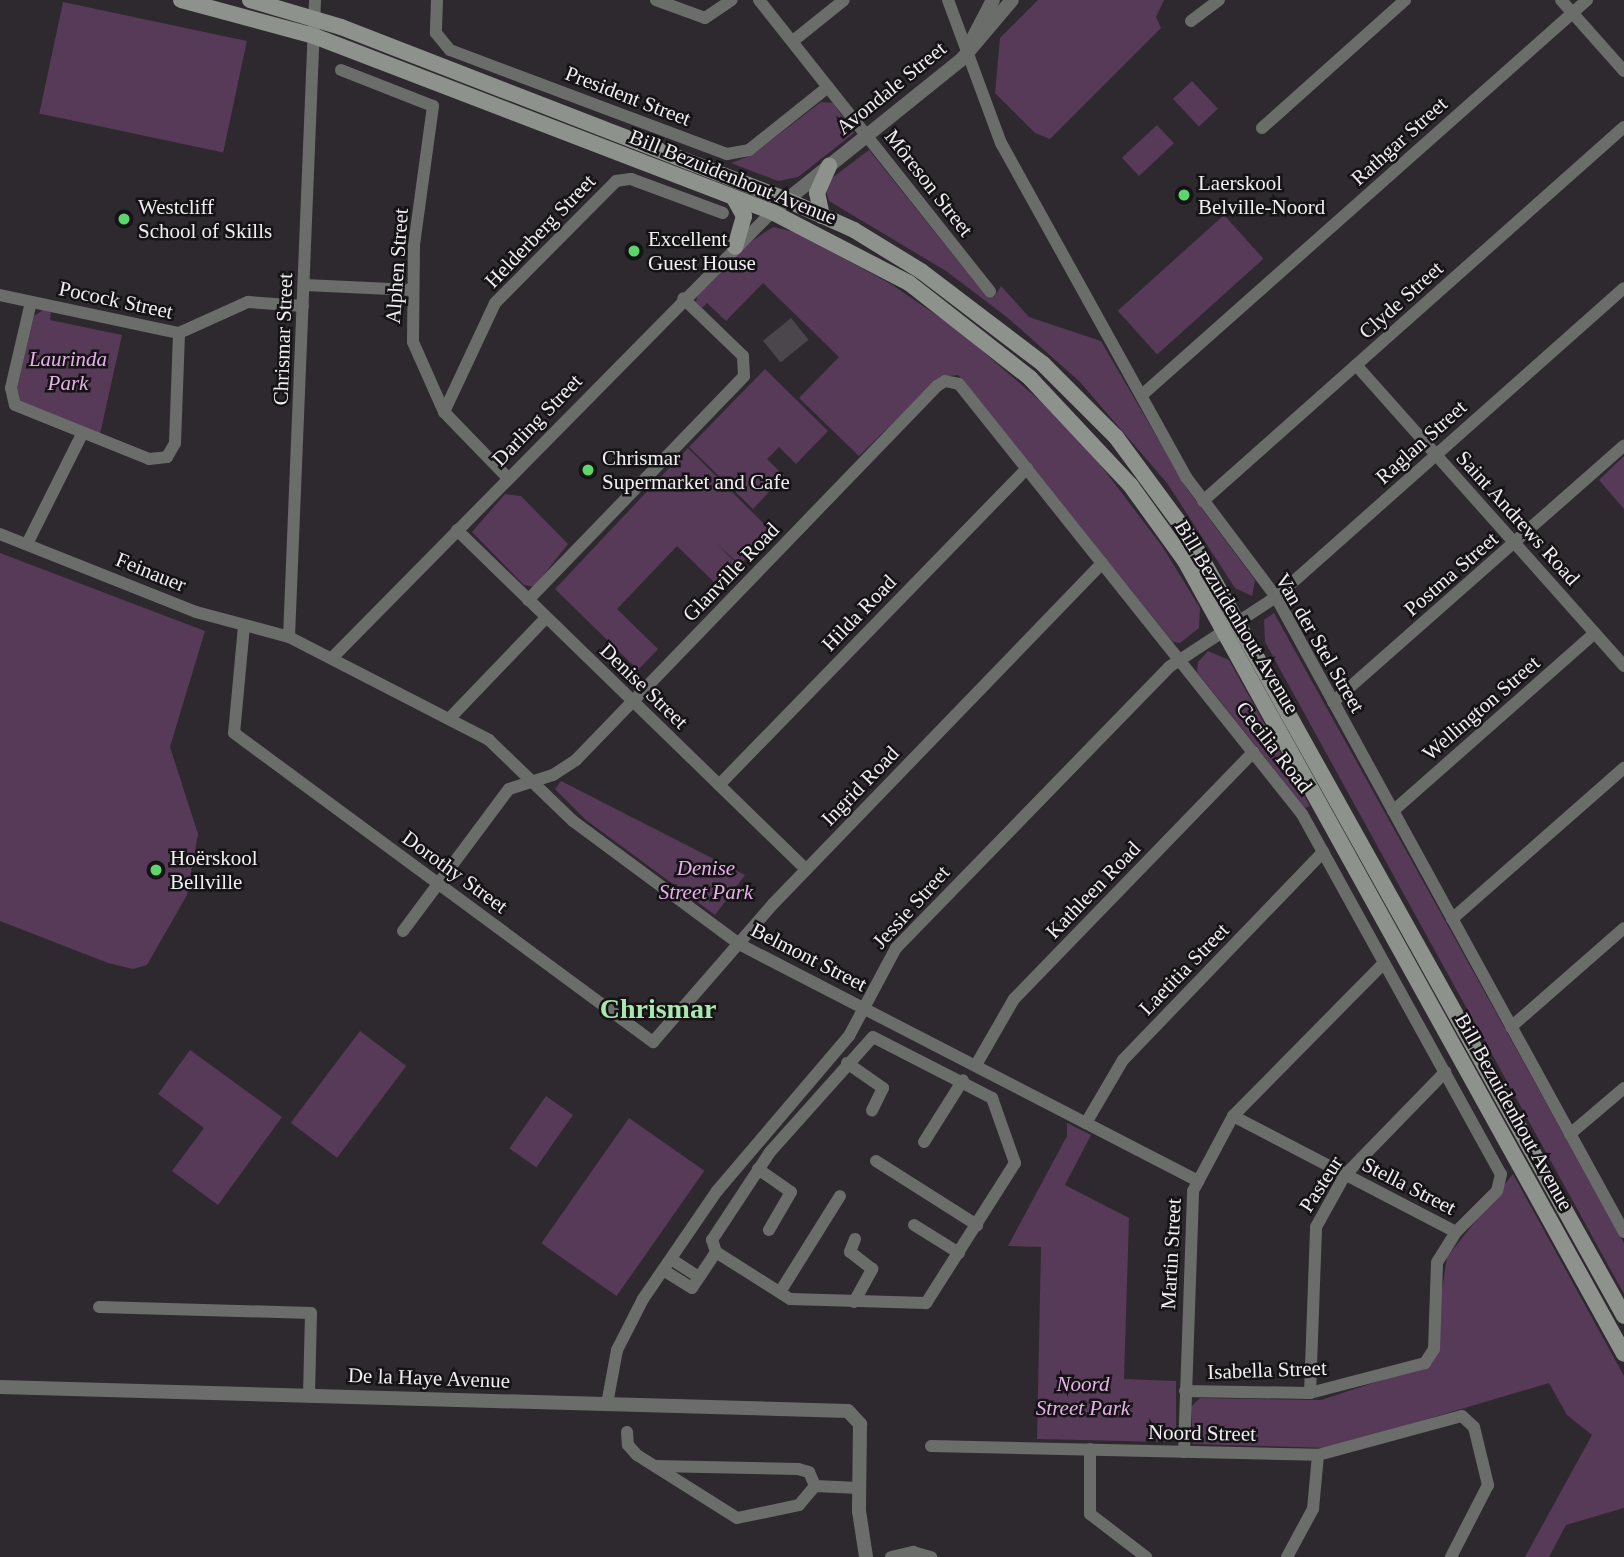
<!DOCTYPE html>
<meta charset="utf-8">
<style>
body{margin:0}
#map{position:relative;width:1624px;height:1557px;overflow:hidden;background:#2e292e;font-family:"Times New Roman",serif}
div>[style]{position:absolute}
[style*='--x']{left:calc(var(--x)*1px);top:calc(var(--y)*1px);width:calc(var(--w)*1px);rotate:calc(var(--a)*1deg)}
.green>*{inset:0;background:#563a57;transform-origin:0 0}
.building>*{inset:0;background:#4b464b;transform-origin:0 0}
.minor>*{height:12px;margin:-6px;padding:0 6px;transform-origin:6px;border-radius:6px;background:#6a6d6a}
.tertiary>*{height:14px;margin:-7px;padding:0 7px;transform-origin:7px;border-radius:7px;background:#6a6d6a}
.secondary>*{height:16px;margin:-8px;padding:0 8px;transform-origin:8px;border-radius:8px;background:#8d928d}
.dots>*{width:19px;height:19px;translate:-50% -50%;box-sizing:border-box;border:4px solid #151315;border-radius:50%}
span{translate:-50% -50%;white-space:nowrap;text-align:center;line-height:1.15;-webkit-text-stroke:5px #151315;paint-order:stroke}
.street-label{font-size:21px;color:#f1eef1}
.poi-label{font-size:21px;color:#f1eef1}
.left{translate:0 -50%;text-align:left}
.park-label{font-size:21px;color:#e7b0e9;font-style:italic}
.district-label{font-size:28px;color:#aae7ae;font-weight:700}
</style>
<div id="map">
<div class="green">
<div style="clip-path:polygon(1038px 0,1164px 0,1156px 17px,1161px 28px,1050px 139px,1035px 133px,995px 93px,1000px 38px)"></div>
<div style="left:63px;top:2px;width:188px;height:114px;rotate:12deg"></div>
<div style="left:1192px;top:81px;width:38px;height:26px;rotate:47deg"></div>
<div style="clip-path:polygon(821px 102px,833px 103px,854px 133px,798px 177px,778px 181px,731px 163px,752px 155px)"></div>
<div style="left:1157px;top:125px;width:25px;height:48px;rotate:47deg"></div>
<div style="clip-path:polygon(869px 150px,986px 296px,994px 297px,1001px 286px,1029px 317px,1101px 341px,1187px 489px,1255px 580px,1252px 596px,1235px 588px,1167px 483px,1080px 382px,1008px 318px,946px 271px,829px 201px,825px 188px,832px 178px)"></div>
<div style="left:1224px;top:215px;width:59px;height:143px;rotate:48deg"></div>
<div style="clip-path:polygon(773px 227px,795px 232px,891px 284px,958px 330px,1045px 405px,1096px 459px,1162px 546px,1200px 608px,1199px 628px,1180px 643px,1173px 642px,958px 375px,940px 377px,859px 456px,799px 398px,839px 357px,763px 283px,726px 321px,707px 303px,702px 308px,696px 302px,698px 292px,737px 251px)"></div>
<div style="clip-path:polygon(43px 310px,51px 312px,50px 320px,122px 335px,100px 434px,22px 404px,16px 393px,34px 316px)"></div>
<div style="clip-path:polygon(765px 369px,828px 431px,796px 464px,779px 447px,767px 459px,784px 476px,753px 509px,689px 447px)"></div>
<div style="clip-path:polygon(688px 448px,772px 532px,740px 565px,715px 542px,739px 566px,719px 587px,677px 546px,617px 609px,658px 649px,638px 670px,555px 589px)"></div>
<div style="clip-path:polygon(1624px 456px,1624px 509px,1599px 480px)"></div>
<div style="clip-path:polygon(505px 494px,521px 496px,568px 544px,534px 587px,524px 585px,472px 532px)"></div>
<div style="clip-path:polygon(0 553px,205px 631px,170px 747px,198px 834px,187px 895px,147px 965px,133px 969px,108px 963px,0 921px)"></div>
<div style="clip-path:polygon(1274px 613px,1624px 1243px,1624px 1294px,1265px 642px,1264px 620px)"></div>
<div style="clip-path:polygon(1208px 651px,1229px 660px,1310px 806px,1305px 808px,1197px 672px,1198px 662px)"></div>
<div style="clip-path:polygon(561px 781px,567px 784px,745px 875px,715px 915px,586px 820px,555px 789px)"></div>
<div style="left:360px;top:1031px;width:58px;height:115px;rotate:37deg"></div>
<div style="clip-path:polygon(190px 1050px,282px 1117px,218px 1205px,172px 1171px,204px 1128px,158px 1094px)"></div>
<div style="left:546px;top:1096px;width:33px;height:64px;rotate:35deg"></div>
<div style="left:629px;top:1118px;width:92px;height:153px;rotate:35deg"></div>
<div style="clip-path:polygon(1067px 1123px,1091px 1135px,1065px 1185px,1129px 1218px,1124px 1379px,1176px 1381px,1176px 1435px,1168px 1442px,1037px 1439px,1041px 1247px,1008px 1246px,1067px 1136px)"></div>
<div style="clip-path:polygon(1513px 1174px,1624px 1376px,1624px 1508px,1566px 1525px,1549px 1557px,1525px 1557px,1592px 1435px,1567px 1415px,1549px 1383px,1330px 1448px,1193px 1444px,1191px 1407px,1200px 1398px,1321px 1400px,1431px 1364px,1447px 1257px)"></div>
</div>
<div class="building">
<div style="left:791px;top:318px;width:28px;height:36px;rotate:51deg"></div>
</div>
<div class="minor">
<div style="--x:437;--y:0;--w:33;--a:92"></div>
<div style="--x:436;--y:33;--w:22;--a:51"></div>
<div style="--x:450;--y:50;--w:296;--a:20.6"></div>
<div style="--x:727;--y:154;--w:22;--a:-10"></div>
<div style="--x:749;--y:150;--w:101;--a:-38.6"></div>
<div style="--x:656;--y:0;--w:52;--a:20.2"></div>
<div style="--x:705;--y:18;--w:32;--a:-34"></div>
<div style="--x:759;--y:0;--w:372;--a:51.6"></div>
<div style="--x:948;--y:0;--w:153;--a:69.7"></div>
<div style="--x:1001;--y:143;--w:382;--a:61"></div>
<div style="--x:1186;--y:477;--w:150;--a:53.1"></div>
<div style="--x:1276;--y:597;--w:724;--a:61.28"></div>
<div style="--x:1561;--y:0;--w:95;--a:48.4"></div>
<div style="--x:1191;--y:21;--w:35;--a:-37"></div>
<div style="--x:793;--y:41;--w:65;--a:-38.8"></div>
<div style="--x:341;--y:70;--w:99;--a:21.4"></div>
<div style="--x:433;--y:106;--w:140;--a:97.8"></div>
<div style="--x:414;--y:245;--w:97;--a:90.6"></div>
<div style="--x:413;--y:342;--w:77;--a:66.1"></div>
<div style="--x:444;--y:412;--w:92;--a:45.9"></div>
<div style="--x:1262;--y:128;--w:192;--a:-41.8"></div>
<div style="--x:305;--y:285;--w:107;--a:2.7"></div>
<div style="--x:0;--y:295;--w:183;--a:12"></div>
<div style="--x:179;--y:333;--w:76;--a:-24.2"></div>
<div style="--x:248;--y:302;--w:55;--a:4.2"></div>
<div style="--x:31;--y:302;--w:88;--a:103.1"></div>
<div style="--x:11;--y:388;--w:17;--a:77"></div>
<div style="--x:15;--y:405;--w:144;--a:21.9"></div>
<div style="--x:149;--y:459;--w:18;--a:-6"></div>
<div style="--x:167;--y:457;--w:16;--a:-60"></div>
<div style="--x:175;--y:443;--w:110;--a:-87.9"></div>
<div style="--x:1356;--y:365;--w:403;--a:48.3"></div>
<div style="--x:1142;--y:395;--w:595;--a:-41.59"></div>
<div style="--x:444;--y:412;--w:120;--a:-64.9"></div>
<div style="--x:495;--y:303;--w:172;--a:-45.2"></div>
<div style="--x:616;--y:181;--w:15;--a:-8"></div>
<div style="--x:631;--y:179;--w:98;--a:20.3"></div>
<div style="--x:1203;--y:501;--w:563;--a:-41.62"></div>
<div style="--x:457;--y:530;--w:487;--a:44.2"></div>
<div style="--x:0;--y:534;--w:211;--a:21.7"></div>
<div style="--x:196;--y:612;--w:96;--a:15"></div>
<div style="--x:289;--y:637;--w:225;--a:27.2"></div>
<div style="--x:489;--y:740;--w:117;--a:44"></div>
<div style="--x:573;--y:821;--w:207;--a:36.5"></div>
<div style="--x:739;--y:944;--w:517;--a:27.31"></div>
<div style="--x:27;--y:544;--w:123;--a:-63.4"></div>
<div style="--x:528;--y:600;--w:311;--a:-46"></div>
<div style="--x:744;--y:376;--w:20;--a:-93"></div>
<div style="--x:743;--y:356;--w:83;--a:-136"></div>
<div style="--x:244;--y:626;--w:107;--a:95.3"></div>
<div style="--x:234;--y:733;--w:521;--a:36.41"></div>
<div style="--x:653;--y:1042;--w:183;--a:-49"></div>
<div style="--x:773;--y:904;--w:474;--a:-46"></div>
<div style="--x:289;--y:637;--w:638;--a:-87.66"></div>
<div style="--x:332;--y:658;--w:627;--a:-45.39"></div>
<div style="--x:1333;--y:702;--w:388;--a:-41.4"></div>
<div style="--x:449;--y:719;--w:140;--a:-46.2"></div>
<div style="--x:719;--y:785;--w:442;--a:-45.8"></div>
<div style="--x:1393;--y:811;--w:269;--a:-41.4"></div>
<div style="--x:1452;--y:919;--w:229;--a:-41.3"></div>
<div style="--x:403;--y:931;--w:177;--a:-53.3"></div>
<div style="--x:509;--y:789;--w:46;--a:-17.7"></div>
<div style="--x:553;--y:775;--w:27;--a:-33"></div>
<div style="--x:576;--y:760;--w:520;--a:-46.01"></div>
<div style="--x:937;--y:386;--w:9;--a:-32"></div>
<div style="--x:945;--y:381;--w:14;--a:12"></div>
<div style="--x:959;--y:384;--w:550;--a:51.42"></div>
<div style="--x:1302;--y:814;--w:411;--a:61.1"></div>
<div style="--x:1501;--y:1174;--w:17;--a:103"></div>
<div style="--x:1497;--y:1191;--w:58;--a:135"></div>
<div style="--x:1456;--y:1232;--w:36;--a:122"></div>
<div style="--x:1437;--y:1263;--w:86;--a:92"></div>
<div style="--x:1434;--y:1349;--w:17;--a:123"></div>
<div style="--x:1425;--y:1363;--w:119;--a:165.4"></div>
<div style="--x:1310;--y:1393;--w:125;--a:-179.1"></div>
<div style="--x:1511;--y:1027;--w:150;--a:-41.2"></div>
<div style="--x:873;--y:1037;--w:134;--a:27.1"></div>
<div style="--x:992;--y:1098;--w:69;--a:70.5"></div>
<div style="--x:1015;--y:1163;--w:166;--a:122.4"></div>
<div style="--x:926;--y:1303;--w:136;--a:-178.3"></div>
<div style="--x:790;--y:1299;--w:88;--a:-147.6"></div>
<div style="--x:716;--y:1252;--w:13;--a:-108"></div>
<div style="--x:712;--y:1240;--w:105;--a:-56.6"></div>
<div style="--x:770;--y:1152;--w:154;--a:-48.2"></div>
<div style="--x:847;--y:1063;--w:44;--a:34.8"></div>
<div style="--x:883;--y:1088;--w:25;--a:116"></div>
<div style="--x:976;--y:1065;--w:76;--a:-60.1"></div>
<div style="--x:1014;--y:999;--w:344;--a:-45.9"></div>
<div style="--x:1233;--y:1116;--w:251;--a:27.5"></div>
<div style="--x:1086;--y:1123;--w:73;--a:-59.6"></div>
<div style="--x:1123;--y:1060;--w:289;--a:-46.1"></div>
<div style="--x:1570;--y:1134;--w:71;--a:-40.4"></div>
<div style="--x:924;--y:1142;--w:73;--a:-57.8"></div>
<div style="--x:876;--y:1161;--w:120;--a:32.4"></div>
<div style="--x:758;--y:1169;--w:40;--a:34.9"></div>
<div style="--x:791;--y:1192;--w:44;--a:120.1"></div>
<div style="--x:914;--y:1225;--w:53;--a:31.9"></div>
<div style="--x:671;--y:1259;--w:33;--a:33"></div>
<div style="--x:663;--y:1270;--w:34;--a:32"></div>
<div style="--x:692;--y:1288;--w:43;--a:-56.3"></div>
<div style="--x:780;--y:1292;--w:113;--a:-58"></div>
<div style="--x:854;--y:1302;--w:38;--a:-61"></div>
<div style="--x:872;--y:1269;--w:28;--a:-142"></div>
<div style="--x:850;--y:1252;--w:14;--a:-69"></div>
<div style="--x:99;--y:1307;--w:212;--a:1.6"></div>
<div style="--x:311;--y:1313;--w:83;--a:91.4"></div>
<div style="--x:1310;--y:1393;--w:166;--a:-87.9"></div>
<div style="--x:1316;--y:1227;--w:60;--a:-60.9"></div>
<div style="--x:1345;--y:1175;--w:144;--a:-45.8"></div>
<div style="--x:607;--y:1404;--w:55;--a:-79.5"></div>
<div style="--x:617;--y:1350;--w:57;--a:-63"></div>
<div style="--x:643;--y:1299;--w:131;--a:-55.6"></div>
<div style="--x:717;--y:1191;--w:204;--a:-49.6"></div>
<div style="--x:849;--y:1036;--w:100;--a:-61.9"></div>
<div style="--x:896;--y:948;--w:392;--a:-45.8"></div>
<div style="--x:1169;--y:667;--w:128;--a:-33.2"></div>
<div style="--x:1276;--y:597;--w:465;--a:-41.6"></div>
<div style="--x:627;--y:1432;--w:13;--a:86"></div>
<div style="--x:628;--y:1445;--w:13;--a:48"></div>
<div style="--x:637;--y:1455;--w:118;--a:32.2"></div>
<div style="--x:737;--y:1518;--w:63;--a:-11.8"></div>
<div style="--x:799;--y:1505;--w:25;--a:-50"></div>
<div style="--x:815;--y:1486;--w:15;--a:-113"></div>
<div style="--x:809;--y:1472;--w:11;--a:-165"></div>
<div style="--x:798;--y:1469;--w:143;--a:-178.8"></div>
<div style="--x:931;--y:1446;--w:387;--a:1.3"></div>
<div style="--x:1318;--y:1455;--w:149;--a:-15.2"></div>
<div style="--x:1462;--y:1416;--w:16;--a:43"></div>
<div style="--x:1474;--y:1427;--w:60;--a:76.4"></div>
<div style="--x:1488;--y:1485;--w:81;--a:117.2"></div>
<div style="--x:1090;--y:1449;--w:65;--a:90"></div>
<div style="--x:1090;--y:1514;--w:71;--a:37.5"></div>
<div style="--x:1184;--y:1452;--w:261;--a:-88"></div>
<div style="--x:1193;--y:1191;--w:85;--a:-61.9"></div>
<div style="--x:1233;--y:1116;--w:215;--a:-45.4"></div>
<div style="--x:815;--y:1486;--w:44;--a:2.6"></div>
<div style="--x:891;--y:1557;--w:23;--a:-13"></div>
<div style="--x:913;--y:1552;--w:19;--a:16"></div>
<div style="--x:1287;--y:1557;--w:55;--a:-61.6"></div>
<div style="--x:1313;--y:1509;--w:54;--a:-84.7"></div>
</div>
<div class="tertiary">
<div style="--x:971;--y:42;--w:47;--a:-62.4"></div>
<div style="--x:778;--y:207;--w:236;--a:-38.8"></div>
<div style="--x:962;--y:59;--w:77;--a:-49.7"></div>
<div style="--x:0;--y:1387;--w:848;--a:1.62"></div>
<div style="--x:848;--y:1411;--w:18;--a:47"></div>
<div style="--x:860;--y:1424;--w:87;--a:90.7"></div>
<div style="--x:859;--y:1511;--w:47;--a:81.3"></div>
</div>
<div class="secondary">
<div style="--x:181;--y:0;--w:138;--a:15.1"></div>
<div style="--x:314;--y:36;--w:491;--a:21"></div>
<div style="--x:772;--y:212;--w:154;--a:27.4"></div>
<div style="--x:909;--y:283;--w:154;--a:38.1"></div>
<div style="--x:1030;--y:378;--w:148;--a:46.9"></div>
<div style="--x:1131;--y:486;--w:92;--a:54.2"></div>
<div style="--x:1185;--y:561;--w:906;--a:61.03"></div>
<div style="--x:250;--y:0;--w:95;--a:16.5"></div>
<div style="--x:341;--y:27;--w:478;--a:21.2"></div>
<div style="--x:787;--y:200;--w:73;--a:24.1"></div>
<div style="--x:854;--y:230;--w:79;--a:31.5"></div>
<div style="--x:921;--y:271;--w:153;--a:37.3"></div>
<div style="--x:1043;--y:364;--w:103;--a:45"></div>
<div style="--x:1116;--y:437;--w:123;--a:53.6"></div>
<div style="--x:1189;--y:536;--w:893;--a:60.85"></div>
<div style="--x:734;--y:198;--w:21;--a:61"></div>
<div style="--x:744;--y:216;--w:32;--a:106"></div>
<div style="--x:822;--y:216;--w:24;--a:-102"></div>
<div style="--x:817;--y:193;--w:30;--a:-66"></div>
</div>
<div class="dots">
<div style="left:1184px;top:195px;background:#5dd56d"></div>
<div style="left:124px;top:219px;background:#5dd56d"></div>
<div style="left:634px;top:251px;background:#5dd56d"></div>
<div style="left:588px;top:470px;background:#5dd56d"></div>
<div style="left:156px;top:870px;background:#5dd56d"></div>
</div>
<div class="street-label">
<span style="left:891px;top:88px;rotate:-39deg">Avondale Street</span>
<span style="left:628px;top:96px;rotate:21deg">President Street</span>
<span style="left:1399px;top:141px;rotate:-42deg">Rathgar Street</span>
<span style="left:733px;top:177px;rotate:22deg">Bill Bezuidenhout Avenue</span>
<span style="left:929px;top:183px;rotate:52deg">Môreson Street</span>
<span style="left:540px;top:231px;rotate:-46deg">Helderberg Street</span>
<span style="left:397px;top:266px;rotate:-86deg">Alphen Street</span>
<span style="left:116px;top:300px;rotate:12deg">Pocock Street</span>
<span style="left:1401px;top:300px;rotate:-42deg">Clyde Street</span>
<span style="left:283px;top:339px;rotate:-88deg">Chrismar Street</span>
<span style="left:537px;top:420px;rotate:-46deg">Darling Street</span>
<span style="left:1421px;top:442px;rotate:-42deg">Raglan Street</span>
<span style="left:1518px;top:518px;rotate:48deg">Saint Andrews Road</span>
<span style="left:151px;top:572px;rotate:22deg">Feinauer</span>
<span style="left:731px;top:572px;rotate:-46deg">Glanville Road</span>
<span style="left:1451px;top:574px;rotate:-41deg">Postma Street</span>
<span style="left:859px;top:613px;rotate:-46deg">Hilda Road</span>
<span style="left:1237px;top:617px;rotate:59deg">Bill Bezuidenhout Avenue</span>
<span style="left:1320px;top:643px;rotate:60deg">Van der Stel Street</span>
<span style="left:644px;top:686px;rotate:44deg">Denise Street</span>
<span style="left:1481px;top:708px;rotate:-41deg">Wellington Street</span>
<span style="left:1274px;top:747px;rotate:52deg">Cecilia Road</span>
<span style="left:860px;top:786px;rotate:-46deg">Ingrid Road</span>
<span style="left:455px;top:872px;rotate:36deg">Dorothy Street</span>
<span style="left:1093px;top:890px;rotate:-46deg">Kathleen Road</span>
<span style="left:911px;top:907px;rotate:-48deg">Jessie Street</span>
<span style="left:809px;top:957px;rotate:27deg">Belmont Street</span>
<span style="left:1184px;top:969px;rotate:-46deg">Laetitia Street</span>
<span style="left:1514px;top:1112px;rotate:61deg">Bill Bezuidenhout Avenue</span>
<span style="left:1321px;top:1184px;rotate:-57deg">Pasteur</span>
<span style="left:1409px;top:1186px;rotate:27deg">Stella Street</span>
<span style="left:1171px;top:1254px;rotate:-87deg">Martin Street</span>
<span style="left:1267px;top:1370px;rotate:-2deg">Isabella Street</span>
<span style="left:429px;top:1378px;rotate:2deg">De la Haye Avenue</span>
<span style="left:1202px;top:1433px;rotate:1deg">Noord Street</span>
</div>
<div class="poi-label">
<span class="left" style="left:1198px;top:195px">Laerskool<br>Belville-Noord</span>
<span class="left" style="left:138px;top:219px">Westcliff<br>School of Skills</span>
<span class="left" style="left:648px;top:251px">Excellent<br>Guest House</span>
<span class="left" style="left:602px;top:470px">Chrismar<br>Supermarket and Cafe</span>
<span class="left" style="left:170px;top:870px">Hoërskool<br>Bellville</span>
</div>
<div class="park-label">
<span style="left:68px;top:371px">Laurinda<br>Park</span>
<span style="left:706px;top:880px">Denise<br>Street Park</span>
<span style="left:1083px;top:1396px">Noord<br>Street Park</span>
</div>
<div class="district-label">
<span style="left:658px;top:1009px">Chrismar</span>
</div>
</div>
